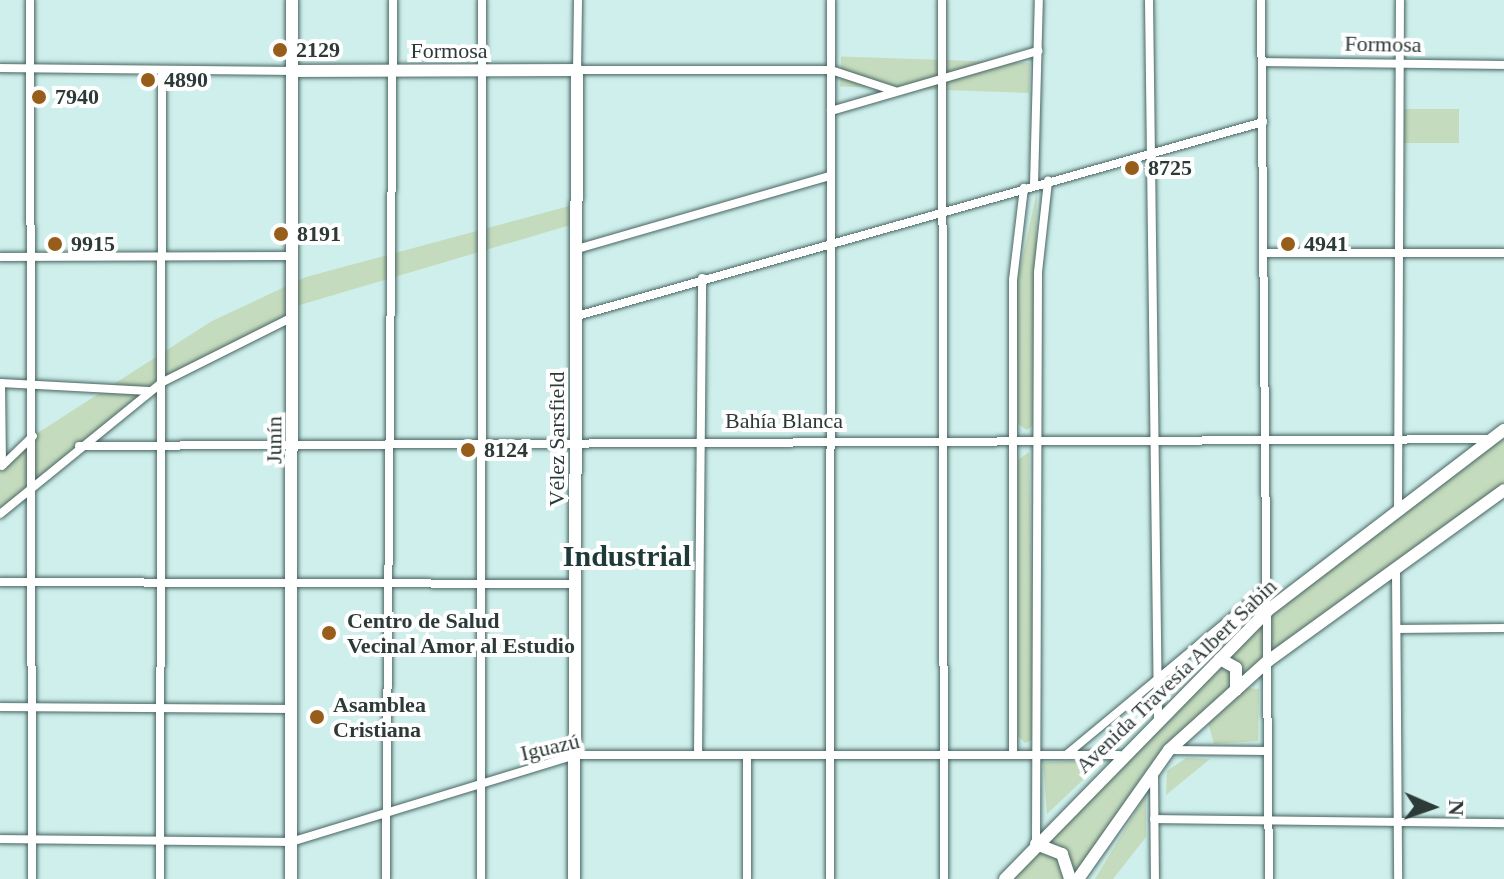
<!DOCTYPE html>
<meta charset="utf-8">
<style>
body{margin:0}
#map{position:relative;width:1504px;height:879px;overflow:hidden;background:#ceefeb;font-family:"Times New Roman",serif}
div>[style]{position:absolute}
[style*='--x']{left:calc(var(--x)*1px);top:calc(var(--y)*1px);width:calc(var(--w)*1px);rotate:calc(var(--a)*1deg)}
.green>*{inset:0;background:#c4dbbd;transform-origin:0 0}
.roads{filter:drop-shadow(0 0 2px #486562) drop-shadow(0 0 2px #486562)}
.minor>*{height:8px;margin:-4px;padding:0 4px;transform-origin:4px;border-radius:4px;background:#fff}
.secondary>*{height:12px;margin:-6px;padding:0 6px;transform-origin:6px;border-radius:6px;background:#fff}
.dots>*{width:22px;height:22px;translate:-50% -50%;box-sizing:border-box;border:4px solid #fff;border-radius:50%}
span{translate:-50% -50%;white-space:nowrap;text-align:center;line-height:1.15;-webkit-text-stroke:8px #fff;paint-order:stroke}
.street-label{font-size:22px;color:#2c3a38}
.poi-label{font-size:22px;color:#2c3a38;font-weight:700}
.left{translate:0 -50%;text-align:left}
.district-label{font-size:30px;color:#1e3a38;font-weight:700}
.north{position:absolute;left:1392px;top:767px;width:80px;height:80px;-webkit-text-stroke:6px #fff;paint-order:stroke;rotate:92deg;font-size:22px;font-weight:700;line-height:32px;text-align:center;color:#2c3a38}
.north::after{content:'';display:block;margin:auto;width:28px;height:36px;background:#2c3a38;clip-path:polygon(50% 0,100% 100%,50% 72%,0 100%)}
</style>
<div id="map">
<div class="green">
<div style="left:1030px;top:63px;width:30px;height:189px;rotate:92deg"></div>
<div style="left:1404px;top:109px;width:55px;height:34px"></div>
<div style="clip-path:polygon(1037px 191px,1033px 425px,1027px 430px,1018px 424px,1017px 283px)"></div>
<div style="clip-path:polygon(577px 204px,577px 223px,293px 307px,293px 316px,161px 383px,0 514px,0 467px,33px 436px,212px 321px,306px 277px)"></div>
<div style="clip-path:polygon(1504px 430px,1504px 490px,1268px 661px,1169px 750px,1078px 879px,1005px 879px,1267px 611px)"></div>
<div style="clip-path:polygon(1029px 452px,1035px 739px,1025px 743px,1018px 736px,1018px 460px)"></div>
<div style="clip-path:polygon(1246px 688px,1259px 689px,1258px 741px,1214px 744px,1208px 722px)"></div>
<div style="clip-path:polygon(1186px 758px,1210px 759px,1166px 795px,1167px 771px)"></div>
<div style="clip-path:polygon(1103px 761px,1047px 814px,1043px 762px)"></div>
<div style="clip-path:polygon(1146px 794px,1146px 837px,1113px 879px,1095px 879px)"></div>
</div>
<div class="roads">
<div class="minor">
<div style="--x:30;--y:0;--w:879;--a:89.87"></div>
<div style="--x:578;--y:0;--w:70;--a:90.8"></div>
<div style="--x:577;--y:70;--w:254;--a:0"></div>
<div style="--x:831;--y:70;--w:67;--a:18.2"></div>
<div style="--x:942;--y:0;--w:879;--a:89.87"></div>
<div style="--x:1149;--y:0;--w:717;--a:89.28"></div>
<div style="--x:1261;--y:0;--w:879;--a:89.48"></div>
<div style="--x:1262;--y:62;--w:242;--a:0.7"></div>
<div style="--x:0;--y:68;--w:292;--a:0.6"></div>
<div style="--x:831;--y:111;--w:216;--a:-16.2"></div>
<div style="--x:1034;--y:185;--w:185;--a:-88.5"></div>
<div style="--x:577;--y:249;--w:263;--a:-16.1"></div>
<div style="--x:1263;--y:253;--w:241;--a:0"></div>
<div style="--x:0;--y:257;--w:292;--a:-0.2"></div>
<div style="--x:577;--y:316;--w:713;--a:-15.79"></div>
<div style="--x:0;--y:383;--w:150;--a:3.1"></div>
<div style="--x:1;--y:383;--w:82;--a:89.3"></div>
<div style="--x:79;--y:446;--w:1410;--a:-0.28"></div>
<div style="--x:2;--y:466;--w:43;--a:-44.1"></div>
<div style="--x:1398;--y:511;--w:511;--a:-89.78"></div>
<div style="--x:0;--y:514;--w:208;--a:-39.1"></div>
<div style="--x:161;--y:383;--w:148;--a:-26.6"></div>
<div style="--x:1396;--y:571;--w:308;--a:89.6"></div>
<div style="--x:0;--y:582;--w:576;--a:0.2"></div>
<div style="--x:1397;--y:629;--w:107;--a:-0.5"></div>
<div style="--x:0;--y:707;--w:292;--a:0.4"></div>
<div style="--x:1170;--y:750;--w:98;--a:0.6"></div>
<div style="--x:698;--y:755;--w:477;--a:-89.5"></div>
<div style="--x:1013;--y:755;--w:475;--a:-90"></div>
<div style="--x:1013;--y:280;--w:93;--a:-83.2"></div>
<div style="--x:1066;--y:755;--w:261;--a:-39.7"></div>
<div style="--x:1154;--y:772;--w:107;--a:89.5"></div>
<div style="--x:1154;--y:819;--w:350;--a:0.7"></div>
<div style="--x:0;--y:839;--w:291;--a:0.6"></div>
<div style="--x:291;--y:842;--w:297;--a:-17"></div>
<div style="--x:575;--y:755;--w:544;--a:0"></div>
<div style="--x:1036;--y:844;--w:572;--a:-89.8"></div>
<div style="--x:1038;--y:272;--w:92;--a:-83.7"></div>
<div style="--x:160;--y:879;--w:808;--a:-89.86"></div>
<div style="--x:386;--y:879;--w:879;--a:-89.54"></div>
<div style="--x:481;--y:879;--w:879;--a:-89.93"></div>
<div style="--x:747;--y:879;--w:124;--a:-90"></div>
<div style="--x:830;--y:879;--w:879;--a:-89.93"></div>
</div>
<div class="secondary">
<div style="--x:292;--y:71;--w:285;--a:-0.2"></div>
<div style="--x:577;--y:70;--w:809;--a:90.21"></div>
<div style="--x:1220;--y:659;--w:18;--a:29"></div>
<div style="--x:1236;--y:668;--w:22;--a:90"></div>
<div style="--x:1036;--y:844;--w:28;--a:21"></div>
<div style="--x:1062;--y:854;--w:26;--a:72"></div>
<div style="--x:291;--y:879;--w:879;--a:-89.93"></div>
<div style="--x:1005;--y:879;--w:375;--a:-45.6"></div>
<div style="--x:1267;--y:611;--w:298;--a:-37.4"></div>
<div style="--x:1078;--y:879;--w:158;--a:-54.8"></div>
<div style="--x:1169;--y:750;--w:133;--a:-42"></div>
<div style="--x:1268;--y:661;--w:291;--a:-35.9"></div>
</div>
</div>
<div class="dots">
<div style="left:280px;top:50px;background:#975e1b"></div>
<div style="left:148px;top:80px;background:#975e1b"></div>
<div style="left:39px;top:97px;background:#975e1b"></div>
<div style="left:1132px;top:168px;background:#975e1b"></div>
<div style="left:281px;top:234px;background:#975e1b"></div>
<div style="left:55px;top:244px;background:#975e1b"></div>
<div style="left:1288px;top:244px;background:#975e1b"></div>
<div style="left:468px;top:450px;background:#975e1b"></div>
<div style="left:329px;top:633px;background:#975e1b"></div>
<div style="left:317px;top:717px;background:#975e1b"></div>
</div>
<div class="street-label">
<span style="left:1383px;top:44px;rotate:1deg">Formosa</span>
<span style="left:449px;top:51px">Formosa</span>
<span style="left:784px;top:421px">Bahía Blanca</span>
<span style="left:557px;top:439px;rotate:-90deg">Vélez Sarsfield</span>
<span style="left:274px;top:440px;rotate:-90deg">Junín</span>
<span style="left:1176px;top:676px;rotate:-44deg">Avenida Travesía Albert Sabin</span>
<span style="left:550px;top:747px;rotate:-13deg">Iguazú</span>
</div>
<div class="poi-label">
<span class="left" style="left:296px;top:50px">2129</span>
<span class="left" style="left:164px;top:80px">4890</span>
<span class="left" style="left:55px;top:97px">7940</span>
<span class="left" style="left:1148px;top:168px">8725</span>
<span class="left" style="left:297px;top:234px">8191</span>
<span class="left" style="left:71px;top:244px">9915</span>
<span class="left" style="left:1304px;top:244px">4941</span>
<span class="left" style="left:484px;top:450px">8124</span>
<span class="left" style="left:347px;top:633px">Centro de Salud<br>Vecinal Amor al Estudio</span>
<span class="left" style="left:333px;top:717px">Asamblea<br>Cristiana</span>
</div>
<div class="district-label">
<span style="left:627px;top:556px">Industrial</span>
</div>
<div class="north">N</div>
</div>
